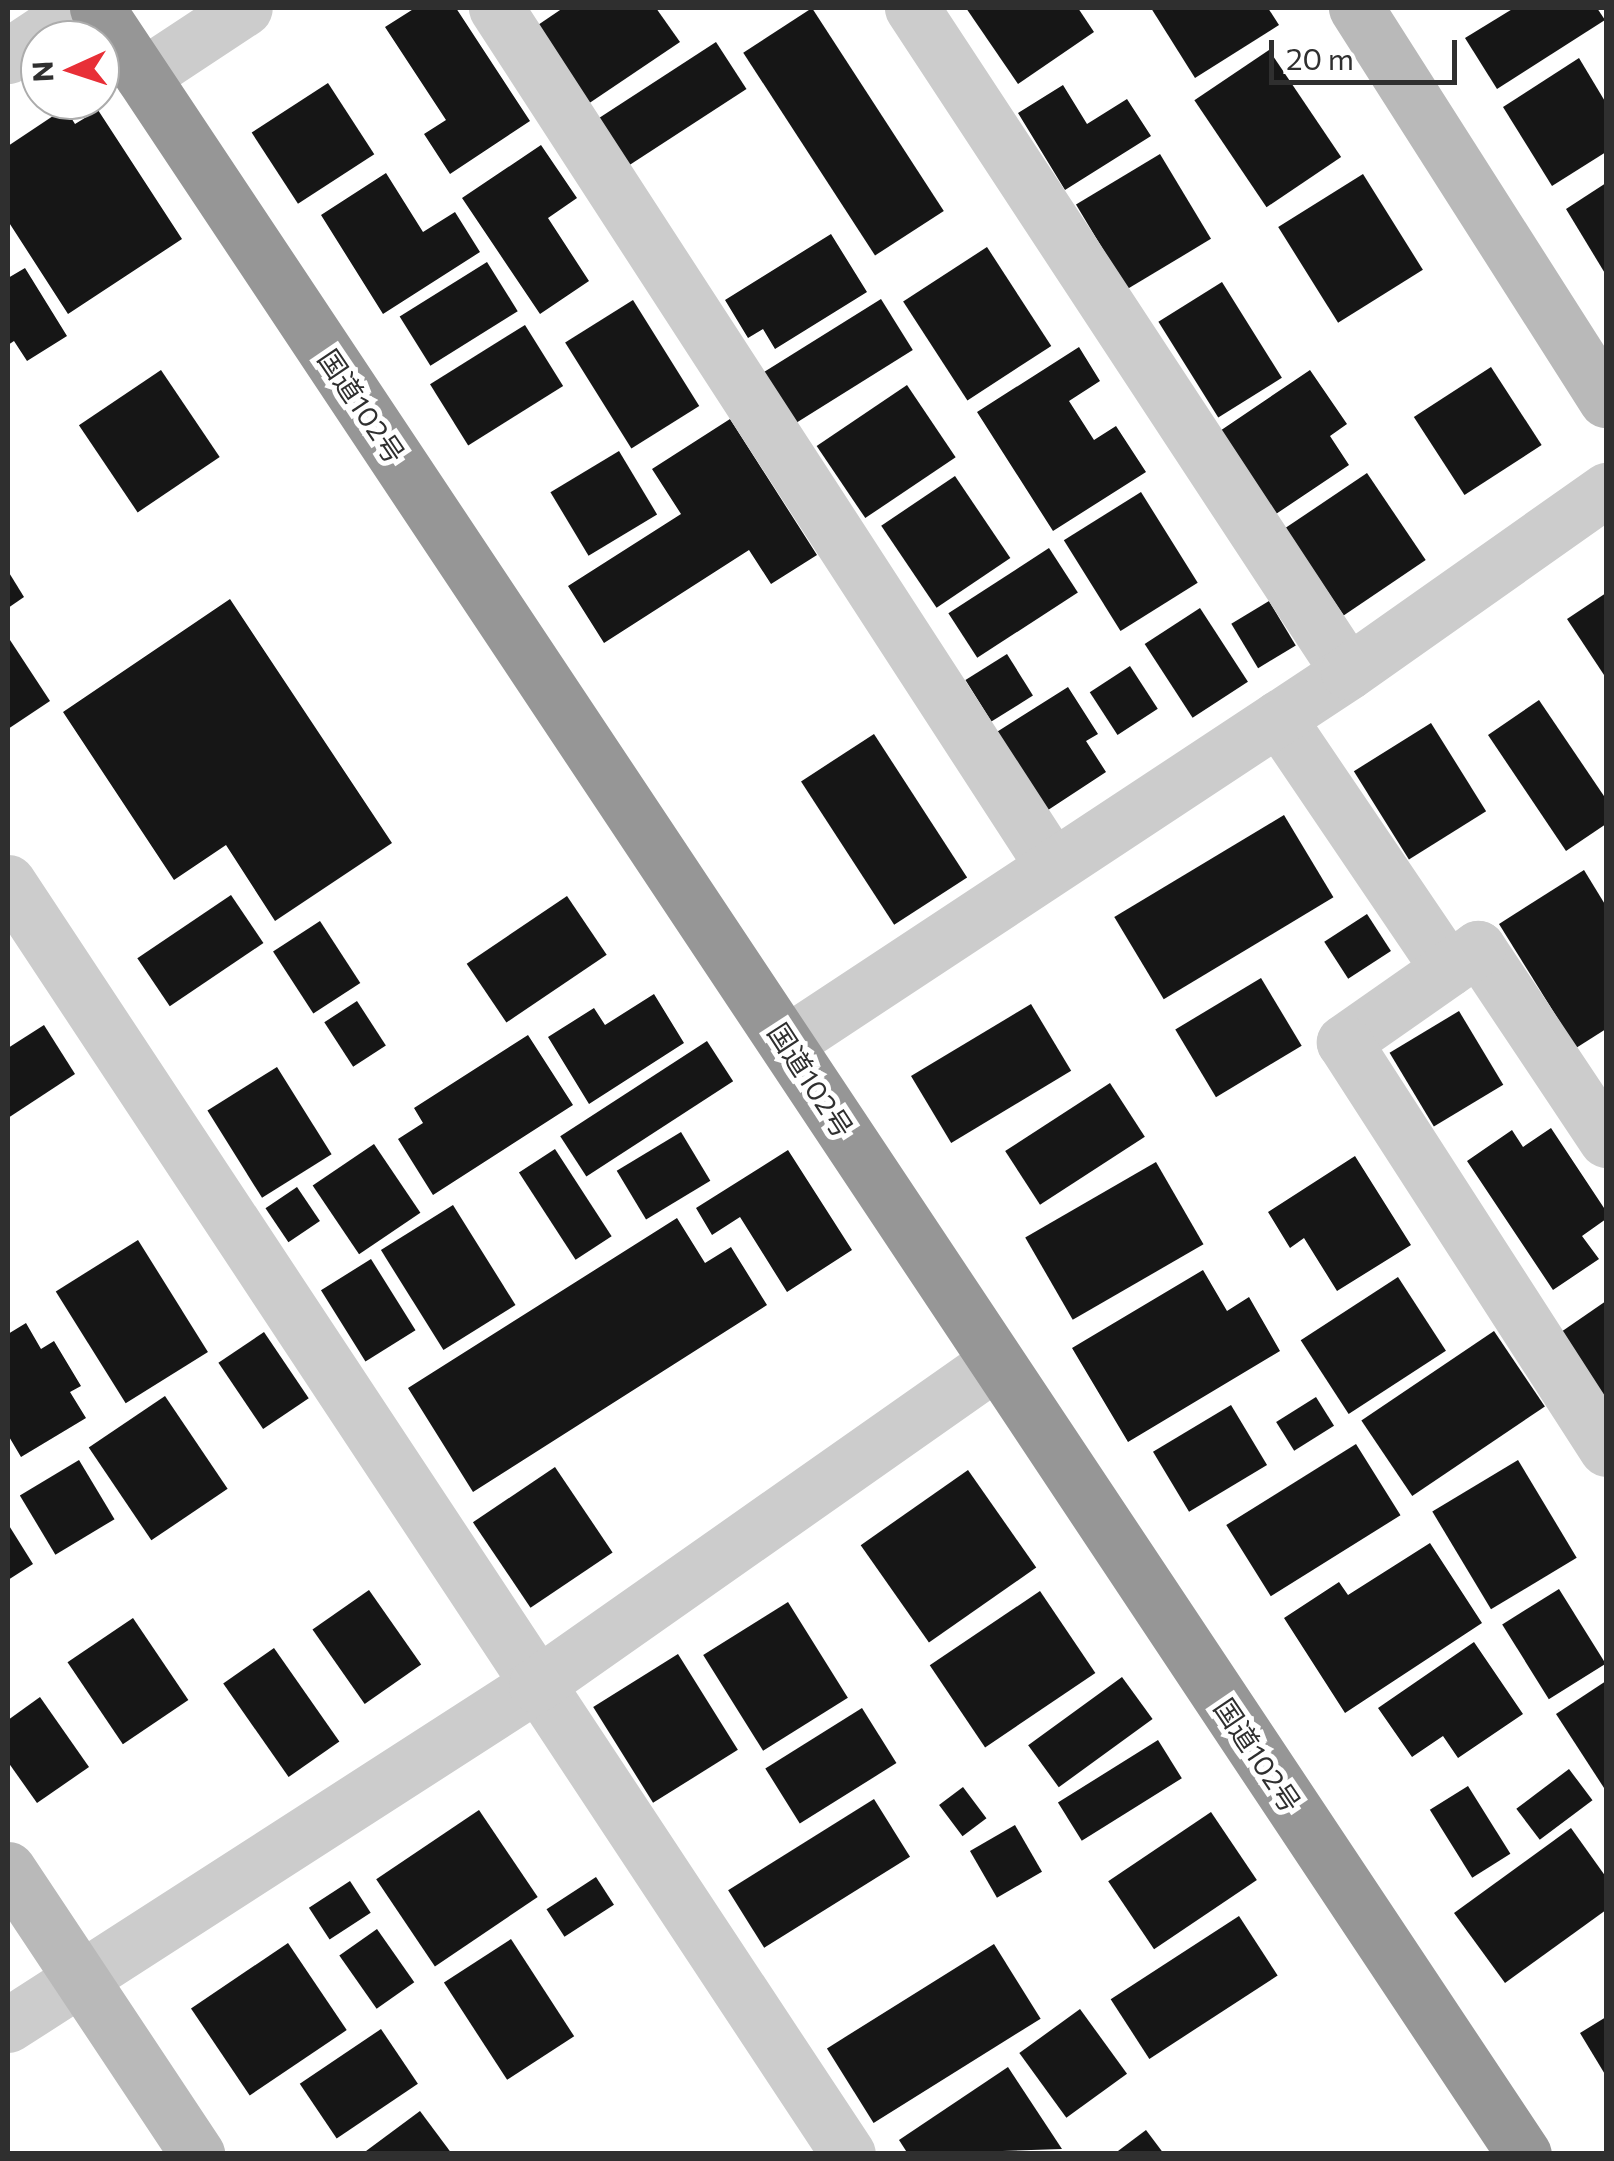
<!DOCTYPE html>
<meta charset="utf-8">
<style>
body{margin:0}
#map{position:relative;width:1614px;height:2161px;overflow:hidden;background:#fff;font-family:Commissioner,"Noto Sans JP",sans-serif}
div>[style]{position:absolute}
.building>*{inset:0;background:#161616;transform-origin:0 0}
.street>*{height:55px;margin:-27.5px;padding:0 27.5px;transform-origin:27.5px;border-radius:27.5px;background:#ccc}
.secondary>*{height:55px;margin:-27.5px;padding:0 27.5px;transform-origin:27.5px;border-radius:27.5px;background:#b9b9b9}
.highway>*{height:55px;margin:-27.5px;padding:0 27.5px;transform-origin:27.5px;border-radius:27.5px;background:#969696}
span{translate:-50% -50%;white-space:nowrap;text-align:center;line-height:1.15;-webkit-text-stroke:10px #fff;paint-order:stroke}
.street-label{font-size:28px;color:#2f2f2f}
.frame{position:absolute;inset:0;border:10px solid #2f2f2f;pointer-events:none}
.north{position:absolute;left:20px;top:20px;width:100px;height:100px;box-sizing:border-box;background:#fff;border:2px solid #acacac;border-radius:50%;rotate:267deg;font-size:28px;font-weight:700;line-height:40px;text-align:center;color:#2f2f2f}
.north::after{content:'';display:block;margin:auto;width:35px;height:45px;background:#e82f37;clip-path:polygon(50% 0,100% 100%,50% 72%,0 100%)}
.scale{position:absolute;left:1269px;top:40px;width:188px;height:45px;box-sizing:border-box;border:5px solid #2f2f2f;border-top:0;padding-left:12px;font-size:30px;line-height:35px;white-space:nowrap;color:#2f2f2f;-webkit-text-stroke:8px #fff;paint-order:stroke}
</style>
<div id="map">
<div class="building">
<i style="clip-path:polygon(415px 8px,456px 8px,530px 121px,450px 174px,424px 134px,446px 120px,385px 27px)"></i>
<i style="clip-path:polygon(563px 8px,656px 8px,680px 42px,588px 104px,535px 27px)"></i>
<i style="left:812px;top:8px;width:242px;height:82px;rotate:57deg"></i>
<i style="clip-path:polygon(966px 8px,1078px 8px,1094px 32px,1018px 84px)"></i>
<i style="clip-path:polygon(1151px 8px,1268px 8px,1279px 25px,1195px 78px)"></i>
<i style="clip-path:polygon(1514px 8px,1597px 8px,1605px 20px,1497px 89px,1465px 38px)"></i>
<i style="left:716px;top:42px;width:56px;height:150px;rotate:57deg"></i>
<i style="left:1269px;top:50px;width:129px;height:90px;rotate:56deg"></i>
<i style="clip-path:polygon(1579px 58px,1606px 103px,1606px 152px,1552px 186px,1503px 107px)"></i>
<i style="left:328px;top:83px;width:85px;height:91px;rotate:57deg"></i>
<i style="clip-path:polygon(1063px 85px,1087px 124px,1127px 99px,1151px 136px,1065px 190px,1018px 113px)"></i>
<i style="clip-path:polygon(65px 108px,75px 124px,98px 110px,182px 239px,68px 314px,8px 221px,8px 146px)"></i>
<i style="clip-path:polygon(541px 145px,577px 198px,548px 218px,589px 281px,540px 314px,462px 198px)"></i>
<i style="left:1160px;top:154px;width:99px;height:98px;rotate:59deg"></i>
<i style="clip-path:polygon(386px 173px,423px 232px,455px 212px,480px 252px,383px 314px,321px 215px)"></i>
<i style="left:1363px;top:174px;width:113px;height:100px;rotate:58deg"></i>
<i style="clip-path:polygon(1606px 183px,1606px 275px,1566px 209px)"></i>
<i style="clip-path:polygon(831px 234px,867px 292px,775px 349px,763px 329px,748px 338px,725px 300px)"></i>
<i style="left:987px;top:247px;width:118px;height:100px;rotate:57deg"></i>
<i style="left:487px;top:262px;width:58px;height:103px;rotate:58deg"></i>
<i style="clip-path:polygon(25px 268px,67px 336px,27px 361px,14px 341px,8px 345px,8px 278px)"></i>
<i style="left:1222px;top:282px;width:113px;height:75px;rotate:58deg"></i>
<i style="left:881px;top:299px;width:60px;height:142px;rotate:58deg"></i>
<i style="left:633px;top:300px;width:125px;height:80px;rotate:58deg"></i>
<i style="left:525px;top:325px;width:72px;height:112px;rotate:58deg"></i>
<i style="clip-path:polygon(1079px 347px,1100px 381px,1069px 401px,1094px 440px,1116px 426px,1146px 472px,1053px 531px,977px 412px)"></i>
<i style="left:1491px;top:367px;width:93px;height:92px;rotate:57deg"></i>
<i style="left:161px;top:370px;width:105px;height:99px;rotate:56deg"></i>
<i style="clip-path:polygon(1310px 370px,1347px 424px,1330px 436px,1349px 465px,1267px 520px,1211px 437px)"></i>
<i style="left:907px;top:385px;width:87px;height:109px;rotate:56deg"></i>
<i style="clip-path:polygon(730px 419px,817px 555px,771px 584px,749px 550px,604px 643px,568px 586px,681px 514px,652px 469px)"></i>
<i style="left:619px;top:451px;width:74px;height:80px;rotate:59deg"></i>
<i style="left:1367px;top:473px;width:105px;height:99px;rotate:56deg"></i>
<i style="left:955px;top:476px;width:99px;height:89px;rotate:56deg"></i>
<i style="left:1141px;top:492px;width:107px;height:91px;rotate:58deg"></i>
<i style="left:1049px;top:548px;width:53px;height:120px;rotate:57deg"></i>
<i style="clip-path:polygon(8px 571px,24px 597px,8px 608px)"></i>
<i style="clip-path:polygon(1606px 593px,1606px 678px,1567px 619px)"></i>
<i style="clip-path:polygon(230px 599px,392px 843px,275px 921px,226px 845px,174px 880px,63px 712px)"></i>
<i style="left:1269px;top:601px;width:52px;height:44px;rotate:59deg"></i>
<i style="left:1200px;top:608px;width:88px;height:66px;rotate:57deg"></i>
<i style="clip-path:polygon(8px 637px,50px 701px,8px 729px)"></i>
<i style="left:1007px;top:654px;width:49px;height:49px;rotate:58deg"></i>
<i style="left:1130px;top:666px;width:51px;height:48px;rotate:57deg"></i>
<i style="clip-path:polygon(1068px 687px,1098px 734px,1086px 741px,1106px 772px,1042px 814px,992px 735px)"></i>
<i style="clip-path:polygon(1539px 700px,1606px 799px,1606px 824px,1566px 851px,1488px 735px)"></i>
<i style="left:1431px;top:723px;width:104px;height:91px;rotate:58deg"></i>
<i style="left:874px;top:734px;width:171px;height:87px;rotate:57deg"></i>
<i style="left:1284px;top:815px;width:96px;height:198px;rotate:59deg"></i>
<i style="clip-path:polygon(1584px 870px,1606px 906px,1606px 1029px,1576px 1048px,1499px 924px)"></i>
<i style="left:231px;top:895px;width:58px;height:113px;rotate:56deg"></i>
<i style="left:567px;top:896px;width:71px;height:121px;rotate:56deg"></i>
<i style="left:1367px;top:914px;width:44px;height:51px;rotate:57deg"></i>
<i style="left:320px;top:921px;width:74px;height:56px;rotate:57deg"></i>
<i style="left:1261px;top:978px;width:79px;height:100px;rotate:59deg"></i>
<i style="clip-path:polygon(654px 994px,684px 1043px,589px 1104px,548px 1037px,594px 1008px,605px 1025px)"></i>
<i style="left:357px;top:1001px;width:53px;height:39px;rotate:57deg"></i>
<i style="left:1031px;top:1004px;width:78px;height:140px;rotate:59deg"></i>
<i style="left:1459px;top:1011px;width:86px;height:81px;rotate:59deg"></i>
<i style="clip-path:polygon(44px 1025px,75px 1074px,8px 1118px,8px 1048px)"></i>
<i style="clip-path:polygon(528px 1035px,573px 1105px,433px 1195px,398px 1139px,423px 1123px,414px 1108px)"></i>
<i style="left:707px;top:1041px;width:48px;height:175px;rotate:57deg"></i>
<i style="left:277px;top:1067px;width:103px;height:82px;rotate:58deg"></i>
<i style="left:1110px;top:1083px;width:64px;height:125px;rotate:57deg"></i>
<i style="clip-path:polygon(1551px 1128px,1606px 1211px,1606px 1219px,1582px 1236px,1599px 1259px,1553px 1290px,1467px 1161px,1512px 1130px,1523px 1147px)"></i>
<i style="left:681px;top:1132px;width:57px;height:75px;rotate:59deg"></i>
<i style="left:374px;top:1144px;width:83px;height:74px;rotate:56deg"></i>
<i style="left:555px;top:1149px;width:104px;height:43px;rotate:57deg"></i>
<i style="clip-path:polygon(788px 1150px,852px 1250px,787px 1292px,740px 1217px,712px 1235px,696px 1208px)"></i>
<i style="clip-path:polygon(1355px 1156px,1411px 1245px,1337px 1291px,1304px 1238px,1290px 1248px,1268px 1212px)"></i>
<i style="left:1156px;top:1162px;width:95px;height:151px;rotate:60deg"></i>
<i style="left:297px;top:1187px;width:41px;height:38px;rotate:56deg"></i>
<i style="left:453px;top:1205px;width:118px;height:85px;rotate:58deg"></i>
<i style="clip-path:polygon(677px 1218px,705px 1263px,731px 1247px,767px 1305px,473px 1492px,408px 1388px)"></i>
<i style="left:138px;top:1240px;width:132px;height:97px;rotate:58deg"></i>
<i style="left:371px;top:1259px;width:84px;height:59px;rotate:58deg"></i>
<i style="clip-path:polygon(1203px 1270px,1227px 1311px,1249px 1297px,1280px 1351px,1128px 1442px,1072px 1348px)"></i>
<i style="left:1398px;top:1277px;width:88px;height:116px;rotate:57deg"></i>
<i style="clip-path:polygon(1606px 1301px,1606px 1400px,1561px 1332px)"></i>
<i style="clip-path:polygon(26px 1323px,41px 1349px,54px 1341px,81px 1386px,70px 1392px,86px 1418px,21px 1457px,8px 1435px,8px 1334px)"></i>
<i style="left:1494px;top:1331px;width:91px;height:160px;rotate:56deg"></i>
<i style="left:264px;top:1332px;width:80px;height:55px;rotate:56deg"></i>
<i style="left:165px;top:1396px;width:112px;height:92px;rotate:56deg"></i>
<i style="left:1316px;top:1397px;width:34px;height:47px;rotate:58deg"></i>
<i style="left:1231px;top:1405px;width:70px;height:91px;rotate:59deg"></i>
<i style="left:1356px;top:1444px;width:84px;height:153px;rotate:58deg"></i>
<i style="left:79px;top:1460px;width:69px;height:69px;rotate:59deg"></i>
<i style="left:1518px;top:1460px;width:114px;height:100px;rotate:59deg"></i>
<i style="left:555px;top:1467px;width:103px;height:99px;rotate:56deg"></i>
<i style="left:968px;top:1470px;width:119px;height:131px;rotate:55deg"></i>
<i style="clip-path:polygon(8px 1524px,33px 1564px,8px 1580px)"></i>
<i style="clip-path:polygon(1430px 1543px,1482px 1623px,1345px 1713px,1284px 1618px,1339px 1582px,1348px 1595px)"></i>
<i style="left:1559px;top:1589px;width:88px;height:67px;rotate:58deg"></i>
<i style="left:369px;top:1590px;width:91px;height:69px;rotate:55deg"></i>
<i style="left:1040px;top:1591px;width:99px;height:133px;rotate:56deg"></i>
<i style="left:788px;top:1602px;width:113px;height:100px;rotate:58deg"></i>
<i style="left:133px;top:1618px;width:99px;height:79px;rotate:56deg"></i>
<i style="clip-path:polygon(1474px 1642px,1523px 1714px,1458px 1758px,1443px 1736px,1412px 1757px,1378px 1708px)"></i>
<i style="left:274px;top:1648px;width:114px;height:62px;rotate:55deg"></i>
<i style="left:678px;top:1654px;width:113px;height:100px;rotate:58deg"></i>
<i style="left:1122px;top:1677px;width:52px;height:116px;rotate:54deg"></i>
<i style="clip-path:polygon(1606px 1681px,1606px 1791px,1556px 1714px)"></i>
<i style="clip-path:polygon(40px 1697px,89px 1767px,37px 1803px,8px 1762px,8px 1720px)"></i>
<i style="left:862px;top:1708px;width:65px;height:114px;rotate:58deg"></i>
<i style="left:1158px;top:1740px;width:45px;height:118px;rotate:58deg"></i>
<i style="left:1569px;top:1769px;width:39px;height:66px;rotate:53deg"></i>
<i style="left:1468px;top:1786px;width:80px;height:45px;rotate:58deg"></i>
<i style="left:963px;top:1787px;width:39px;height:30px;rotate:53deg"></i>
<i style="left:874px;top:1799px;width:68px;height:172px;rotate:58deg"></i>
<i style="left:479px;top:1810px;width:105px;height:124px;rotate:56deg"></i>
<i style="left:1211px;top:1812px;width:82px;height:124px;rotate:56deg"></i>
<i style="left:1015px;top:1825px;width:54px;height:52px;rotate:60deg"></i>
<i style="clip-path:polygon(1571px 1828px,1606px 1877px,1606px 1910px,1505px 1983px,1454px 1913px)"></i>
<i style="left:596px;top:1877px;width:33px;height:59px;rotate:57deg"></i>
<i style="left:350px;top:1881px;width:38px;height:49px;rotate:57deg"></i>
<i style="left:1239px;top:1916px;width:71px;height:153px;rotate:57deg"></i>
<i style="left:377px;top:1929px;width:65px;height:46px;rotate:55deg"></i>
<i style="left:511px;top:1939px;width:116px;height:80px;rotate:57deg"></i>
<i style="left:288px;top:1943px;width:105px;height:117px;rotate:56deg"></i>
<i style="left:994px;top:1944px;width:88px;height:197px;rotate:58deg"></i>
<i style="left:1080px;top:2009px;width:80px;height:75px;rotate:54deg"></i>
<i style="clip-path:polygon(1606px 2017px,1606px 2076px,1580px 2033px)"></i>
<i style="left:381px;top:2029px;width:66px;height:98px;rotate:56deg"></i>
<i style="clip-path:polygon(1008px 2067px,1062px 2149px,908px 2154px,899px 2140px)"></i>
<i style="clip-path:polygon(420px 2111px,452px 2154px,362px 2154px)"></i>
<i style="clip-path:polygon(1146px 2130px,1164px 2154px,1120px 2154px,1118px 2151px)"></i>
</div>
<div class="street">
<i style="left:496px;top:8px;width:1022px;rotate:57.03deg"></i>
<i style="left:912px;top:8px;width:794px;rotate:56.71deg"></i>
<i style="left:8px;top:56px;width:87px;rotate:-33.7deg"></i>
<i style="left:142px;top:76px;width:123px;rotate:-33.4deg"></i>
<i style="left:1278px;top:718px;width:303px;rotate:55.9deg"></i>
<i style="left:8px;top:882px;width:1524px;rotate:56.56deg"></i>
<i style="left:786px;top:1043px;width:673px;rotate:-33.43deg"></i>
<i style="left:1348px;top:672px;width:316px;rotate:-35.2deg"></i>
<i style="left:1606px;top:1140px;width:231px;rotate:-123.7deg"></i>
<i style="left:1478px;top:948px;width:164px;rotate:145deg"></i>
<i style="left:1344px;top:1042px;width:484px;rotate:57.2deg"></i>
<i style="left:8px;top:2025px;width:628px;rotate:-32.78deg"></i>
<i style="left:536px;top:1685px;width:562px;rotate:-35.08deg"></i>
</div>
<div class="secondary">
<i style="left:1356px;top:8px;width:465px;rotate:57.5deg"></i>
<i style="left:8px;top:1869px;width:342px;rotate:56.4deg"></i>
</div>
<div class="highway">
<i style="left:97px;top:8px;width:2577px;rotate:56.38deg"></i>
</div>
<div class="street-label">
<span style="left:362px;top:406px;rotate:56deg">国道102号</span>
<span style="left:811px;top:1080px;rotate:57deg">国道102号</span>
<span style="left:1258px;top:1755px;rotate:56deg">国道102号</span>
</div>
<div class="frame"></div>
<div class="north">N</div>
<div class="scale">20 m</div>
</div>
